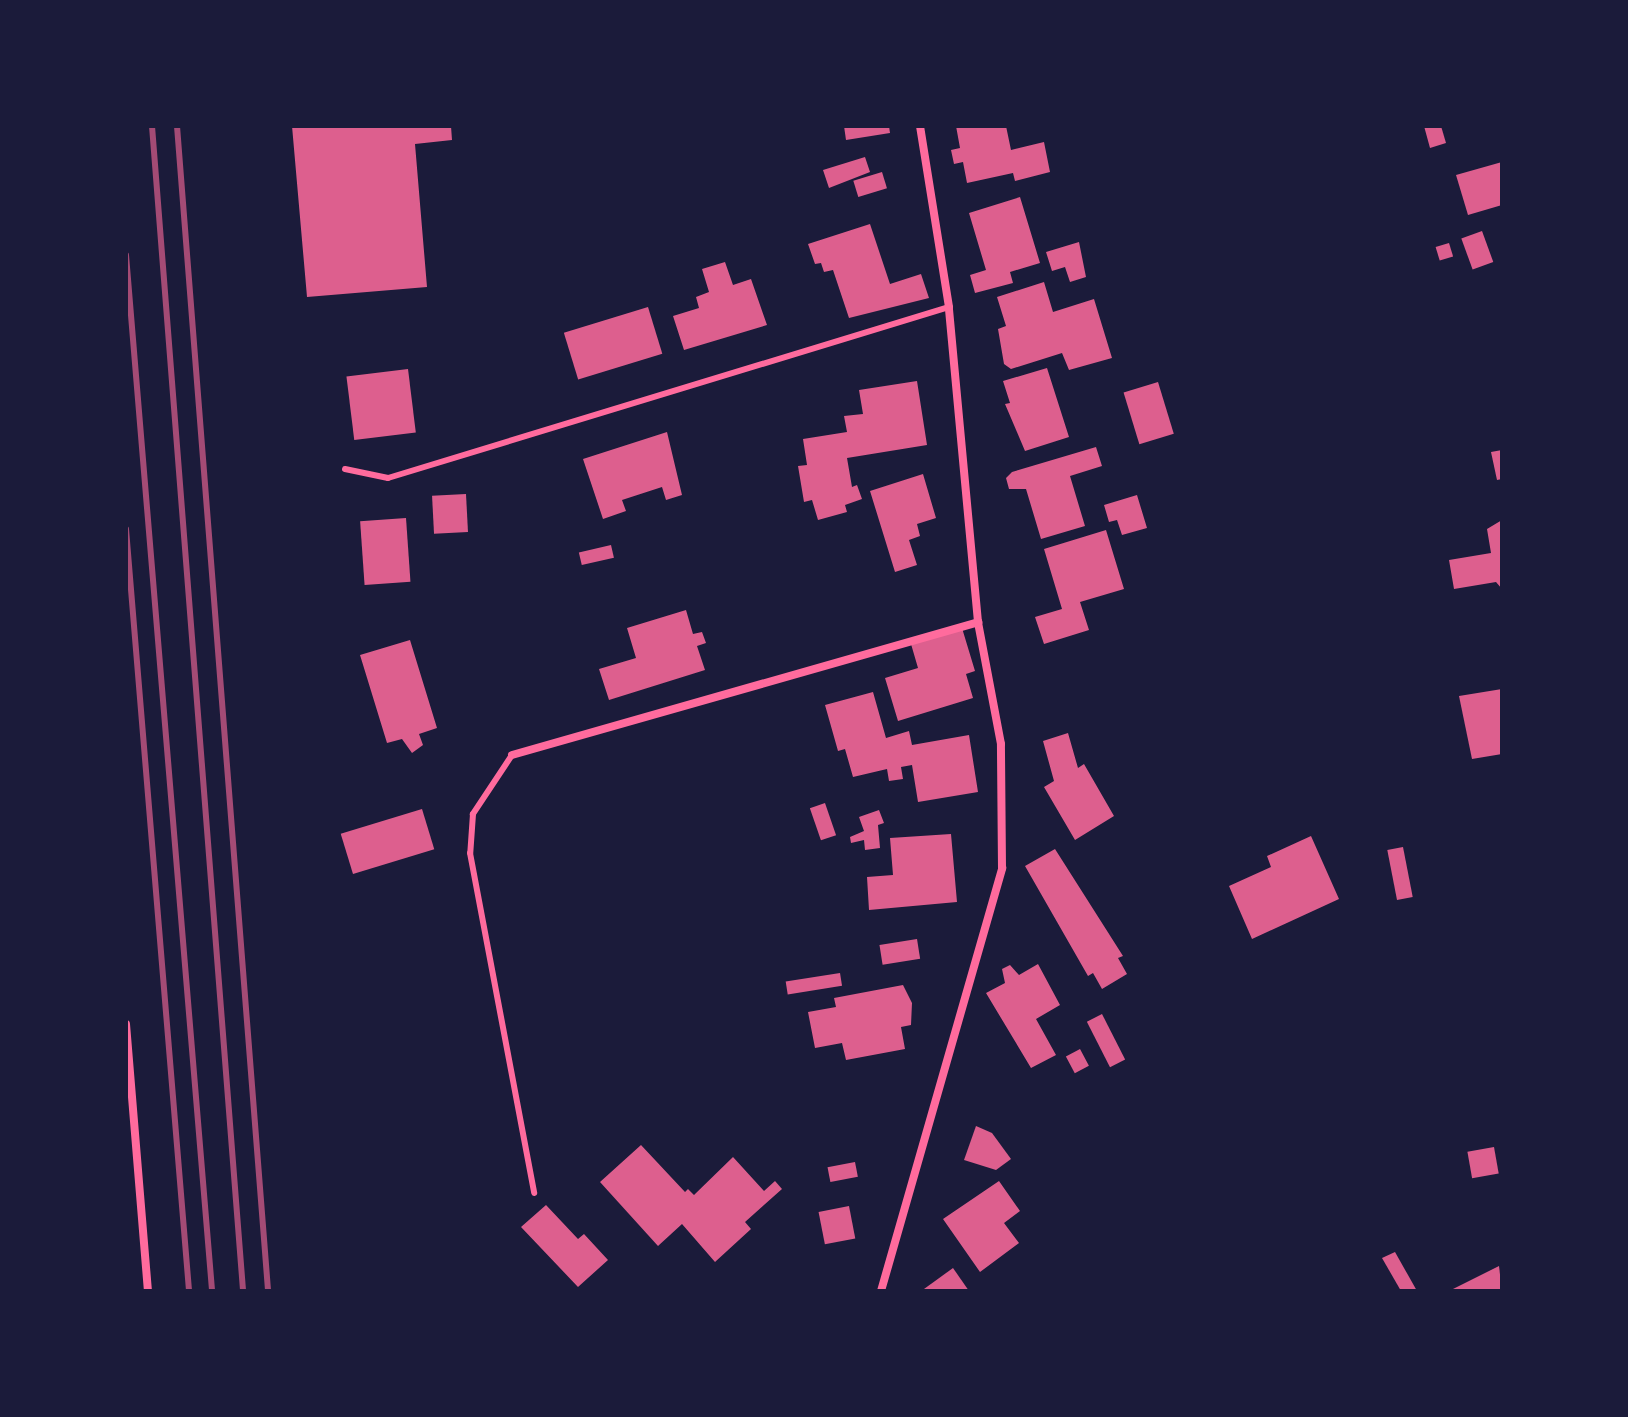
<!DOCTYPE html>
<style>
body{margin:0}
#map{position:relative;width:1628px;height:1417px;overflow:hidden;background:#1b1b3a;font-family:"Titillium Web",sans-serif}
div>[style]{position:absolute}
.building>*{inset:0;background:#dd5f8e;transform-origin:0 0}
.service>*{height:6px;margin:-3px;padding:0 3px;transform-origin:3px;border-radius:3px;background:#ff6b9d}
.minor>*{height:8px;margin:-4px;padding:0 4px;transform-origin:4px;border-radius:4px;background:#ff6b9d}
.rail>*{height:6px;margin:-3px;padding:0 3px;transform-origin:3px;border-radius:3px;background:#a44b75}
span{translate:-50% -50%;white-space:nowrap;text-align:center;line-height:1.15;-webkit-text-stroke:6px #1b1b3a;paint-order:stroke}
.frame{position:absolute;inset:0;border:128px solid #1b1b3a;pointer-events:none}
</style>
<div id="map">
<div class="building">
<i style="clip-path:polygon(292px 126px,451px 126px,452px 140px,415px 144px,427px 287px,307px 297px)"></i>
<i style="clip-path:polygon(844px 126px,889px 126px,890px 133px,846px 140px)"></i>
<i style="clip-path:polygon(956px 126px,1006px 126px,1011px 150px,1044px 142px,1050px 172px,1015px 181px,1013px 173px,967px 183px,963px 162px,954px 164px,951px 150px,960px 148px)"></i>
<i style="clip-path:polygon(1424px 126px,1441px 126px,1446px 143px,1430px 148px)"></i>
<i style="clip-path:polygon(865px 157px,870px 172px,829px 188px,823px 170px)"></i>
<i style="clip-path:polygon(1502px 162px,1502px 205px,1468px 215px,1456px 175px)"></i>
<i style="left:882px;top:172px;width:17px;height:30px;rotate:73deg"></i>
<i style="clip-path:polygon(1020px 197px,1040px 263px,1010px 272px,1013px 283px,975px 293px,970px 275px,986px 270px,969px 213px)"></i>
<i style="clip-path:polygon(870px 224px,890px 284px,921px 274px,929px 298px,849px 318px,833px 270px,824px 272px,821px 263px,815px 264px,808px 244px)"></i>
<i style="left:1482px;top:231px;width:33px;height:22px;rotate:70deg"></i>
<i style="clip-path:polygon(1079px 242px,1086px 277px,1070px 282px,1065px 267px,1052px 271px,1046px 252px)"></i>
<i style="left:1449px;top:243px;width:14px;height:14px;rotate:73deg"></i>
<i style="clip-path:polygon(725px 262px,733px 285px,751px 279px,767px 325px,684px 350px,673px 316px,699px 308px,696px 297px,709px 292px,702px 269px)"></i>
<i style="clip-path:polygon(1044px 282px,1053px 312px,1094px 299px,1112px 358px,1069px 370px,1062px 353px,1011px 369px,1004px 364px,998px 329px,1006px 326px,997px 297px)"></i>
<i style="left:648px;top:307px;width:49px;height:88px;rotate:73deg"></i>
<i style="clip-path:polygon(1047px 368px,1069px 437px,1025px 451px,1005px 404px,1010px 403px,1003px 381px)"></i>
<i style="left:408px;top:369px;width:64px;height:62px;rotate:83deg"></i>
<i style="clip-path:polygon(917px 381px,927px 445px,847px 458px,852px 487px,857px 485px,862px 499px,845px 505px,847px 512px,818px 520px,812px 500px,804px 502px,798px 466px,807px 465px,803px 439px,847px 432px,844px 416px,863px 414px,859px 390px)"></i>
<i style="left:1158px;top:382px;width:54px;height:36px;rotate:73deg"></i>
<i style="clip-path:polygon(667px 432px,682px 495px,666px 500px,662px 487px,622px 500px,626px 511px,603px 519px,583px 459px)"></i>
<i style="clip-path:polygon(1096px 447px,1102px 466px,1070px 476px,1085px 526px,1041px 539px,1026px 489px,1009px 489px,1006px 478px,1012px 472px)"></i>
<i style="clip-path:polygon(1502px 450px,1502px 479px,1497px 480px,1491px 452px)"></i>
<i style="clip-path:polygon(923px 474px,936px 518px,917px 524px,920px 536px,909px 540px,917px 565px,895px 572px,870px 491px)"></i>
<i style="left:466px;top:494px;width:38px;height:34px;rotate:87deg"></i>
<i style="clip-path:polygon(1137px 495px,1147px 528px,1122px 535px,1117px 520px,1109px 522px,1104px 505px)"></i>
<i style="left:406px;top:518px;width:64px;height:46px;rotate:86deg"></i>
<i style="clip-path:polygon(1502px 520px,1502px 589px,1496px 582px,1454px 589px,1449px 560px,1491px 553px,1487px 529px)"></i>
<i style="clip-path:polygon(1106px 530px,1124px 589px,1080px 602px,1089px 630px,1044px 644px,1035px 617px,1062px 609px,1044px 549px)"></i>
<i style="left:611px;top:545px;width:13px;height:33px;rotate:77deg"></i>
<i style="clip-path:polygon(686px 610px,693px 634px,702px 632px,706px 643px,697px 646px,705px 670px,609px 700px,599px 669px,636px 658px,627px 628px)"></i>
<i style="clip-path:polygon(962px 628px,975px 671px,966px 674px,973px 698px,898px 721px,885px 678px,918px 668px,911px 644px)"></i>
<i style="clip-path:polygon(410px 640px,437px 728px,419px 734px,423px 745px,412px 753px,402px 739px,387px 743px,360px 655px)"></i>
<i style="clip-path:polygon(1502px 689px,1502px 754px,1472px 759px,1459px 696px)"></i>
<i style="clip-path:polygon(873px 692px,886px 738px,909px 731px,912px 745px,969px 735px,978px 792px,918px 802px,912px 765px,901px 767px,903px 779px,889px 781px,887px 769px,853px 777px,845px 749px,838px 751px,825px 705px)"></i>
<i style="clip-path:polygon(1068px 733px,1078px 768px,1084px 764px,1114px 816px,1075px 840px,1044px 787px,1054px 781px,1043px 741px)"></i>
<i style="left:825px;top:803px;width:34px;height:16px;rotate:71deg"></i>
<i style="left:422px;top:809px;width:42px;height:85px;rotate:73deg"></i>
<i style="clip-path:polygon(879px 810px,884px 823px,878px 825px,880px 848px,865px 850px,864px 840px,851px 843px,850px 837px,864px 831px,859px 817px)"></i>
<i style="clip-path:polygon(951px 834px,957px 902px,869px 910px,867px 877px,893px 875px,890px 838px)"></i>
<i style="clip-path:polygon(1311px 836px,1339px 899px,1252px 939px,1229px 886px,1271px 867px,1267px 856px)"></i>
<i style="left:1403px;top:847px;width:51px;height:16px;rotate:79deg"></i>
<i style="clip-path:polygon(1055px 849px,1123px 956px,1118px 958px,1127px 974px,1102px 989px,1093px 973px,1088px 976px,1025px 866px)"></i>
<i style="left:917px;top:939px;width:20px;height:38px;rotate:81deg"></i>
<i style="clip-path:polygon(1038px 964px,1060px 1005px,1036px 1019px,1056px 1055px,1031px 1068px,986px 993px,1005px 983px,1002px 969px,1010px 965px,1019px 975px)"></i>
<i style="left:840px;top:973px;width:13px;height:55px;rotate:81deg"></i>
<i style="clip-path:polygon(903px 985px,912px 1003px,911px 1025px,901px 1027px,905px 1049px,846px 1060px,842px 1043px,815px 1048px,808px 1012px,836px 1007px,834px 998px)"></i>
<i style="left:1102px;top:1014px;width:51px;height:17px;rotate:63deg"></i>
<i style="left:1080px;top:1049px;width:19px;height:16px;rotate:62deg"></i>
<i style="clip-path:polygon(976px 1126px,992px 1133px,1011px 1159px,996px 1170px,964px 1160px)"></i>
<i style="clip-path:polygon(641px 1145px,685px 1192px,688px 1189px,694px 1195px,733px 1157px,764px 1191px,775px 1181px,782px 1189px,745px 1222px,751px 1229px,715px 1262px,682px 1224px,658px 1246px,600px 1182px)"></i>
<i style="left:1494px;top:1147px;width:27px;height:27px;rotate:80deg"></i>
<i style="left:855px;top:1162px;width:15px;height:28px;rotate:79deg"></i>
<i style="clip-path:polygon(999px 1181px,1020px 1211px,1004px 1223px,1019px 1243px,980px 1272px,943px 1219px)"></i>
<i style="clip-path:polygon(546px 1205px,578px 1239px,584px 1234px,608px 1260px,578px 1287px,521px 1227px)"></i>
<i style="left:849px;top:1206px;width:33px;height:31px;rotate:79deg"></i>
<i style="clip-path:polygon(1395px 1252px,1417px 1291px,1401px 1291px,1382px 1258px)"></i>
<i style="clip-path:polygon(1499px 1266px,1502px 1291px,1449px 1291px)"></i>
<i style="clip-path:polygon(953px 1268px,969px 1291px,926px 1291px,924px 1289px)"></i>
</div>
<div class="service">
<i style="left:345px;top:469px;width:44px;rotate:11.8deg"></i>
<i style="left:388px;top:478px;width:586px;rotate:-16.95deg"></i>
<i style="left:512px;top:755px;width:71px;rotate:123.5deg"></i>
<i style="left:473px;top:814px;width:39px;rotate:94deg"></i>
<i style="left:470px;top:853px;width:346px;rotate:79.3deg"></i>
</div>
<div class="minor">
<i style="left:512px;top:755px;width:485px;rotate:-15.9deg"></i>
<i style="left:126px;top:1024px;width:268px;rotate:85.3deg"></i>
<i style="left:881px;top:1291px;width:440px;rotate:-74deg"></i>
<i style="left:1002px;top:868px;width:124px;rotate:-90.5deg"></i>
<i style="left:1001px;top:744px;width:124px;rotate:-100.7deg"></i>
<i style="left:978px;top:622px;width:316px;rotate:-95.3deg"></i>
<i style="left:949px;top:307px;width:183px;rotate:-99.1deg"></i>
</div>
<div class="rail">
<i style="left:152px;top:126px;width:1169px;rotate:85.53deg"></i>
<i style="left:177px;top:126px;width:1169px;rotate:85.53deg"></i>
<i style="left:126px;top:255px;width:1040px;rotate:85.25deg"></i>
<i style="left:126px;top:529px;width:765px;rotate:85.27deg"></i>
</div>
<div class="frame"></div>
</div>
